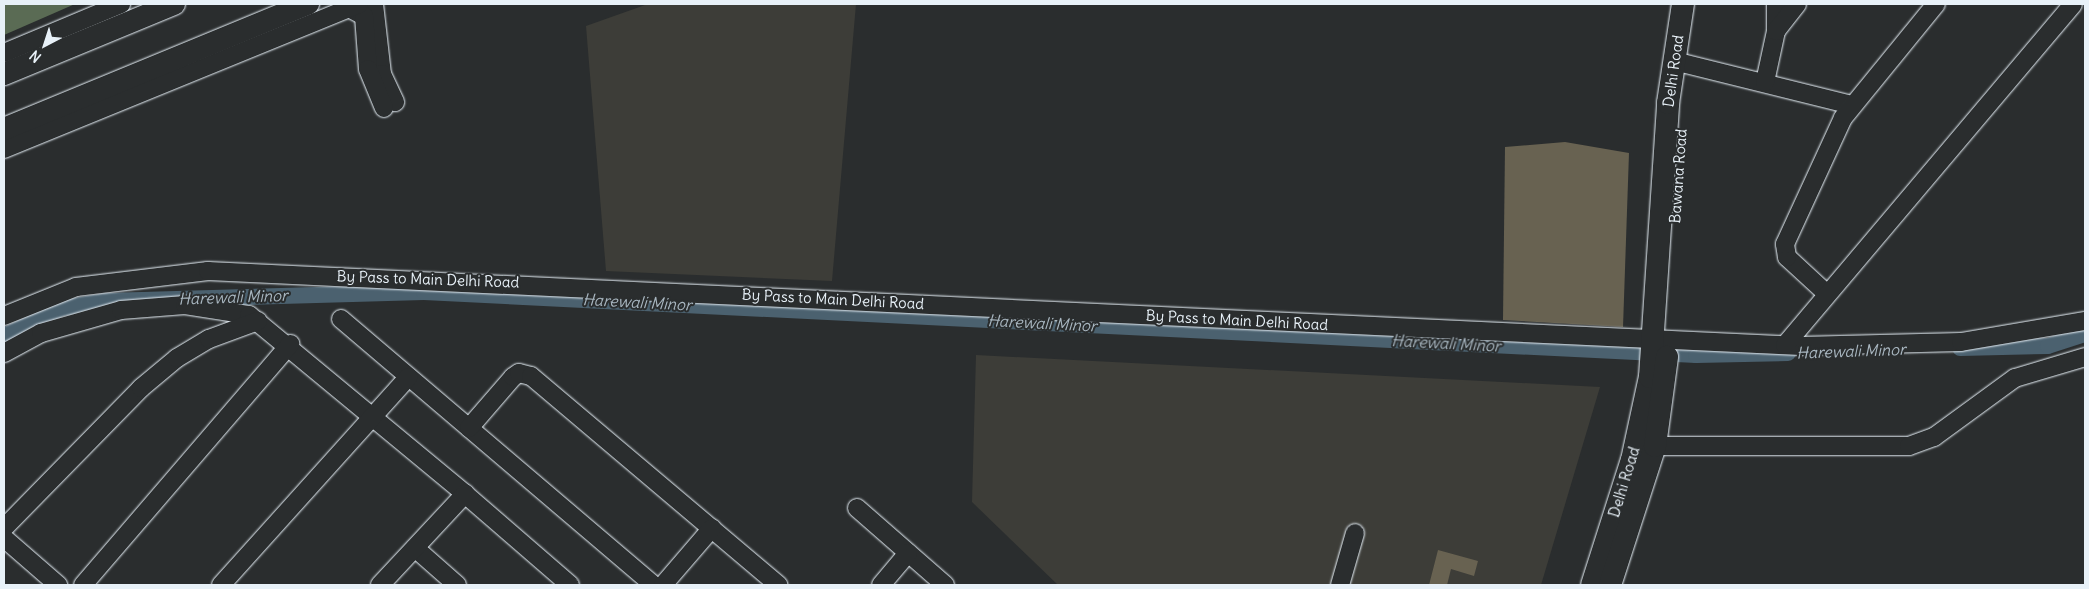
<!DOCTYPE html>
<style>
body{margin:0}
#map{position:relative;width:2089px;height:589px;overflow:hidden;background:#2a2d2e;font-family:Delius,sans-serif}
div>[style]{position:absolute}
.built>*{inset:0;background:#3d3d38}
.green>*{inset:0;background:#5a6b54}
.canal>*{height:16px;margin:-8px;padding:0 8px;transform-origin:8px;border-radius:8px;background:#4b616f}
.building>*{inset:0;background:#686251}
.roads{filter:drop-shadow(0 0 1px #e8f1f8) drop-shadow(0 0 1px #e8f1f8)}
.minor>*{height:18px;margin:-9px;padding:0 9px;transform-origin:9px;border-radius:9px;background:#2a2d2e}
.major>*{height:22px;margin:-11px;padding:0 11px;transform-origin:11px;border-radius:11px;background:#2a2d2e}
span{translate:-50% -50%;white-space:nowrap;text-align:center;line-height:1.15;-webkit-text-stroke:4px #2a2d2e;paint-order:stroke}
.street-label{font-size:15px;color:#e8f1f8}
.water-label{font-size:16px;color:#a9b7c1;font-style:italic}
.frame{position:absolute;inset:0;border:5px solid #e8f1f8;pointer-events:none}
.north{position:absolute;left:20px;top:20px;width:50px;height:50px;-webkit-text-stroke:4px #2a2d2e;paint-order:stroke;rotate:220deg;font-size:14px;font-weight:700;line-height:20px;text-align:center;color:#e8f1f8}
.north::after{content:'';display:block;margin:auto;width:18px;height:22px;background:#e8f1f8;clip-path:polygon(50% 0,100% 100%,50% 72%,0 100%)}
</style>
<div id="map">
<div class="built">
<i style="clip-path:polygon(648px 4px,856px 4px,832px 281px,606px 271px,586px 26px)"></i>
<i style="clip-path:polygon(976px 355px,1600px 387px,1541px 585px,1058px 585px,972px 502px)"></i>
</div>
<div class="green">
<i style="clip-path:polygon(4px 4px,75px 4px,4px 35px)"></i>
</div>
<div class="canal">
<i style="left:4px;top:336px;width:64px;rotate:-25.8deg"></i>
<i style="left:62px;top:308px;width:45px;rotate:-9deg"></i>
<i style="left:106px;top:301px;width:318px;rotate:-1.6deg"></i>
<i style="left:424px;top:292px;width:1274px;rotate:2.84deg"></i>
<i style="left:1696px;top:355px;width:92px;rotate:-1.2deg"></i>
<i style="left:1960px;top:348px;width:88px;rotate:-1.3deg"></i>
<i style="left:2048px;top:346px;width:39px;rotate:-18deg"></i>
</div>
<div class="building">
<i style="clip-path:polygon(1565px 142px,1629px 153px,1623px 327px,1503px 320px,1505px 147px)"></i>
<i style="clip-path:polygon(1438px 550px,1478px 561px,1474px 576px,1451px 569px,1447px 585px,1429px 585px)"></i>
</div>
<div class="roads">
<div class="minor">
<i style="left:374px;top:4px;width:70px;rotate:83.5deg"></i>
<i style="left:382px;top:74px;width:31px;rotate:65deg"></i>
<i style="left:349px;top:8px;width:17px;rotate:28deg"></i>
<i style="left:364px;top:16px;width:53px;rotate:85.7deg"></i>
<i style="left:368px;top:69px;width:42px;rotate:67.7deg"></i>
<i style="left:1776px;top:31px;width:27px;rotate:-90deg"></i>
<i style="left:4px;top:53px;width:127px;rotate:-22.7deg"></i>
<i style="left:1674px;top:61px;width:183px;rotate:13.9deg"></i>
<i style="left:1765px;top:82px;width:52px;rotate:-77.8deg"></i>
<i style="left:1776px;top:31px;width:34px;rotate:-52deg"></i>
<i style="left:4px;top:149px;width:383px;rotate:-22.2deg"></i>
<i style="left:1826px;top:293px;width:53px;rotate:-137.3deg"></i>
<i style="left:1787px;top:257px;width:13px;rotate:-99deg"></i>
<i style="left:1785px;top:244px;width:139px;rotate:-65.3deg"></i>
<i style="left:1843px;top:118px;width:147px;rotate:-50.8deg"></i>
<i style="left:4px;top:316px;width:78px;rotate:-21.9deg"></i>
<i style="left:76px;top:287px;width:133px;rotate:-6.9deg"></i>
<i style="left:208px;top:271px;width:1594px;rotate:2.7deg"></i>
<i style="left:1800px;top:346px;width:161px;rotate:-1.4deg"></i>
<i style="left:1961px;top:342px;width:126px;rotate:-9.6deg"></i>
<i style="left:341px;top:319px;width:410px;rotate:40.4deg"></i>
<i style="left:1785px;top:345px;width:446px;rotate:-49.8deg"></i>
<i style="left:4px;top:353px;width:42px;rotate:-28.4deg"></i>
<i style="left:41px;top:333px;width:83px;rotate:-16deg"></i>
<i style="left:121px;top:310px;width:64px;rotate:-4.5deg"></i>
<i style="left:185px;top:305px;width:65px;rotate:8.9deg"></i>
<i style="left:249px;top:315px;width:281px;rotate:39.6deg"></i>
<i style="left:469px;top:428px;width:67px;rotate:-49.2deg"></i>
<i style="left:513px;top:377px;width:7px;rotate:-34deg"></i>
<i style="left:519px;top:373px;width:12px;rotate:14deg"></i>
<i style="left:531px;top:376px;width:324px;rotate:40.2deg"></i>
<i style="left:1655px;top:446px;width:254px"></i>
<i style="left:1909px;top:446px;width:27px;rotate:-20deg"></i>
<i style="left:1934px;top:437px;width:100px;rotate:-36.1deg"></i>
<i style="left:2015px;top:378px;width:73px;rotate:-16.7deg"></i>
<i style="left:857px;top:508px;width:117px;rotate:41.2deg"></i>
<i style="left:4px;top:528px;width:196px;rotate:-45.6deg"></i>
<i style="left:141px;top:388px;width:47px;rotate:-39.8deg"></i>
<i style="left:177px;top:358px;width:37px;rotate:-31deg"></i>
<i style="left:209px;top:339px;width:52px;rotate:-20.2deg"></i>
<i style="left:4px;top:538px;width:72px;rotate:41deg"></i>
<i style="left:415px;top:548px;width:56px;rotate:41.4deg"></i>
<i style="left:83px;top:585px;width:318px;rotate:-49.3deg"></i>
<i style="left:221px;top:585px;width:280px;rotate:-48deg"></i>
<i style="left:380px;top:585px;width:125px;rotate:-47deg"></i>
<i style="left:465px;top:494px;width:139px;rotate:40.9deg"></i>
<i style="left:663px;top:585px;width:75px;rotate:-49.3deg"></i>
<i style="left:881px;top:585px;width:42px;rotate:-49.8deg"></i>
<i style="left:1340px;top:585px;width:54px;rotate:-73.9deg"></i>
</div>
<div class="major">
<i style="left:4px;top:74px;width:184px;rotate:-22.4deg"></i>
<i style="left:4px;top:129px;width:329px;rotate:-22.4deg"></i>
<i style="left:1592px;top:585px;width:131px;rotate:-72.3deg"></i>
<i style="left:1632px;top:460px;width:85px;rotate:-77.8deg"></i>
<i style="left:1650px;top:377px;width:275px;rotate:-86.2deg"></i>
<i style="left:1668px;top:103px;width:100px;rotate:-81.4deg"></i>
<i style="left:1610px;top:585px;width:146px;rotate:-72.1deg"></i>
<i style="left:1655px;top:446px;width:90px;rotate:-82.3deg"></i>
</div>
</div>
<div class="street-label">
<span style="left:1673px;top:71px;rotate:-82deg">Delhi Road</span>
<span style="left:1678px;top:176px;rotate:-86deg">Bawana Road</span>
<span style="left:428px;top:279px;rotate:2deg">By Pass to Main Delhi Road</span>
<span style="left:833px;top:299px;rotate:3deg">By Pass to Main Delhi Road</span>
<span style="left:1237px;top:320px;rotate:3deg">By Pass to Main Delhi Road</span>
<span style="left:1624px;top:482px;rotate:-73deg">Delhi Road</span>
</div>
<div class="water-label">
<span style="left:233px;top:297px;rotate:-2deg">Harewali Minor</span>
<span style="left:637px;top:302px;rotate:3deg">Harewali Minor</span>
<span style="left:1042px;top:323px;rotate:3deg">Harewali Minor</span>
<span style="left:1446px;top:343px;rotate:3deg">Harewali Minor</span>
<span style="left:1851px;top:351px;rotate:-2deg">Harewali Minor</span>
</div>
<div class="frame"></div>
<div class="north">N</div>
</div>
